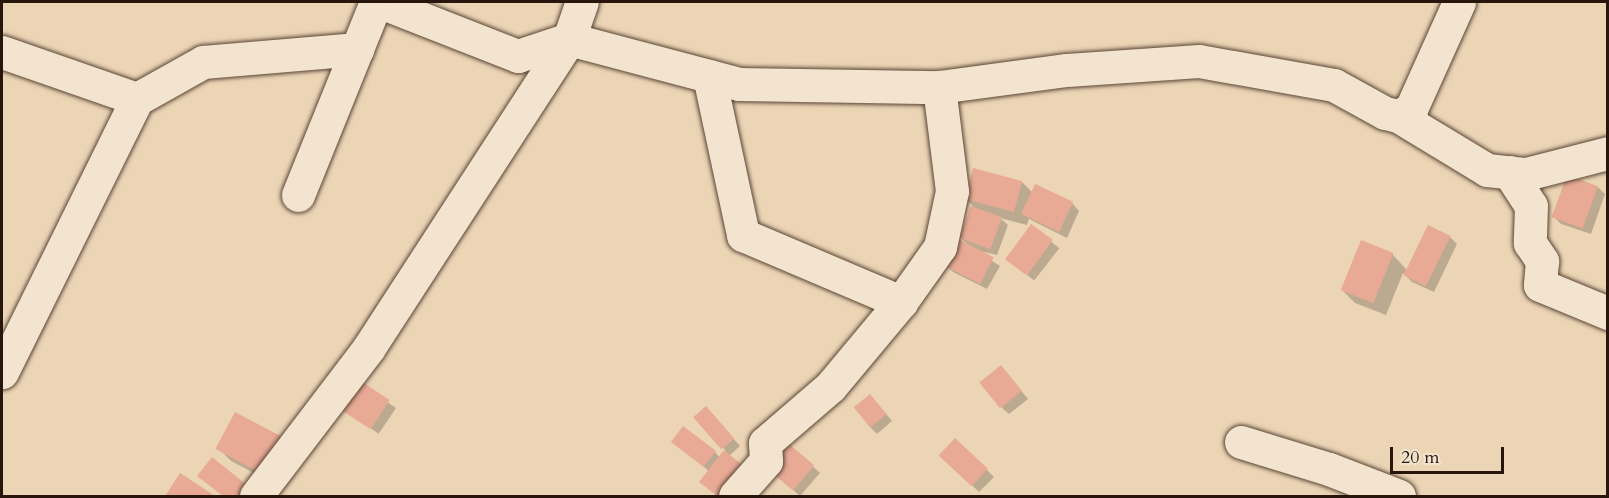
<!DOCTYPE html>
<style>
body{margin:0}
#map{position:relative;width:1609px;height:498px;overflow:hidden;background:#ecd5b5;font-family:Cardo,serif}
div>[style]{position:absolute}
.shadow>*{inset:0;background:#0003;transform-origin:0 0}
.building>*{inset:0;background:#e8aa95;transform-origin:0 0}
.roads{filter:drop-shadow(0 0 2px #594536) drop-shadow(0 0 2px #594536)}
.minor>*{height:33px;margin:-16.5px;padding:0 16.5px;transform-origin:16.5px;border-radius:16.5px;background:#f3e4cf}
span{translate:-50% -50%;white-space:nowrap;text-align:center;line-height:1.15;-webkit-text-stroke:6px #f3e4cf;paint-order:stroke}
.frame{position:absolute;inset:0;border:3px solid #28150b;pointer-events:none}
.scale{position:absolute;left:1390px;top:447px;width:114px;height:27px;box-sizing:border-box;border:3px solid #28150b;border-top:0;padding-left:8px;font-size:18px;line-height:21px;white-space:nowrap;color:#28150b;-webkit-text-stroke:4px #f3e4cf;paint-order:stroke}
</style>
<div id="map">
<div class="shadow">
<i style="clip-path:polygon(1022px 182px,1033px 193px,1036px 186px,1072px 203px,1079px 211px,1067px 238px,1029px 219px,1027px 225px,1000px 218px,1008px 225px,997px 255px,975px 250px,1000px 266px,987px 289px,953px 272px,946px 265px,968px 245px,961px 238px,973px 206px,966px 199px)"></i>
<i style="clip-path:polygon(1598px 187px,1605px 194px,1591px 234px,1561px 224px,1554px 217px)"></i>
<i style="left:1031px;top:226px;width:36px;height:41px;rotate:38deg"></i>
<i style="clip-path:polygon(1450px 237px,1457px 244px,1434px 292px,1412px 282px,1403px 273px,1386px 315px,1355px 303px,1341px 289px,1392px 254px,1407px 270px)"></i>
<i style="clip-path:polygon(1007px 374px,1028px 399px,1009px 414px,1002px 408px)"></i>
<i style="left:362px;top:385px;width:41px;height:31px;rotate:34deg"></i>
<i style="clip-path:polygon(877px 403px,892px 421px,877px 434px,870px 427px)"></i>
<i style="clip-path:polygon(712px 415px,740px 446px,729px 456px,746px 496px,718px 496px,708px 488px,709px 471px,680px 448px,715px 452px,720px 458px,726px 451px,695px 417px)"></i>
<i style="clip-path:polygon(282px 438px,277px 485px,231px 461px,218px 448px)"></i>
<i style="clip-path:polygon(790px 446px,820px 473px,800px 496px,777px 476px)"></i>
<i style="clip-path:polygon(941px 455px,987px 470px,994px 477px,979px 492px)"></i>
<i style="clip-path:polygon(180px 475px,212px 496px,166px 496px)"></i>
</div>
<div class="building">
<i style="left:973px;top:168px;width:51px;height:32px;rotate:15deg"></i>
<i style="left:1567px;top:175px;width:33px;height:45px;rotate:20deg"></i>
<i style="left:1035px;top:184px;width:42px;height:33px;rotate:25deg"></i>
<i style="left:971px;top:206px;width:33px;height:34px;rotate:20deg"></i>
<i style="left:1031px;top:224px;width:27px;height:44px;rotate:36deg"></i>
<i style="left:1428px;top:225px;width:25px;height:56px;rotate:26deg"></i>
<i style="left:958px;top:239px;width:40px;height:30px;rotate:27deg"></i>
<i style="left:1361px;top:240px;width:35px;height:54px;rotate:22deg"></i>
<i style="left:1001px;top:365px;width:33px;height:28px;rotate:51deg"></i>
<i style="left:362px;top:382px;width:33px;height:35px;rotate:33deg"></i>
<i style="left:870px;top:394px;width:26px;height:21px;rotate:51deg"></i>
<i style="left:706px;top:406px;width:43px;height:17px;rotate:49deg"></i>
<i style="left:235px;top:412px;width:54px;height:42px;rotate:28deg"></i>
<i style="left:683px;top:426px;width:41px;height:20px;rotate:37deg"></i>
<i style="left:955px;top:438px;width:45px;height:24px;rotate:43deg"></i>
<i style="left:789px;top:444px;width:33px;height:33px;rotate:40deg"></i>
<i style="clip-path:polygon(724px 450px,752px 473px,733px 496px,717px 496px,699px 482px)"></i>
<i style="clip-path:polygon(212px 457px,247px 485px,239px 496px,223px 496px,197px 476px)"></i>
<i style="clip-path:polygon(180px 473px,215px 496px,165px 496px)"></i>
</div>
<div class="roads">
<div class="minor">
<i style="left:380px;top:2px;width:148px;rotate:21.4deg"></i>
<i style="left:518px;top:56px;width:54px;rotate:-18.4deg"></i>
<i style="left:569px;top:39px;width:176px;rotate:14.8deg"></i>
<i style="left:739px;top:84px;width:200px;rotate:0.9deg"></i>
<i style="left:939px;top:87px;width:129px;rotate:-7.6deg"></i>
<i style="left:1067px;top:70px;width:132px;rotate:-3.9deg"></i>
<i style="left:1199px;top:61px;width:137px;rotate:10.1deg"></i>
<i style="left:1334px;top:85px;width:58px;rotate:28.8deg"></i>
<i style="left:1385px;top:113px;width:13px;rotate:13deg"></i>
<i style="left:1398px;top:116px;width:104px;rotate:31.2deg"></i>
<i style="left:1487px;top:170px;width:39px;rotate:6deg"></i>
<i style="left:1526px;top:174px;width:85px;rotate:-14.4deg"></i>
<i style="left:2px;top:52px;width:143px;rotate:19.2deg"></i>
<i style="left:709px;top:76px;width:163px;rotate:77.9deg"></i>
<i style="left:743px;top:235px;width:172px;rotate:23deg"></i>
<i style="left:901px;top:302px;width:67px;rotate:-54.7deg"></i>
<i style="left:940px;top:247px;width:57px;rotate:-77.9deg"></i>
<i style="left:952px;top:191px;width:105px;rotate:-97.1deg"></i>
<i style="left:1398px;top:116px;width:15px;rotate:-28deg"></i>
<i style="left:1411px;top:109px;width:117px;rotate:-65.8deg"></i>
<i style="left:1509px;top:172px;width:40px;rotate:57.1deg"></i>
<i style="left:1531px;top:206px;width:37px;rotate:92deg"></i>
<i style="left:1530px;top:243px;width:22px;rotate:56deg"></i>
<i style="left:1542px;top:261px;width:24px;rotate:95deg"></i>
<i style="left:1540px;top:285px;width:74px;rotate:22.4deg"></i>
<i style="left:298px;top:195px;width:208px;rotate:-68deg"></i>
<i style="left:2px;top:372px;width:305px;rotate:-63.7deg"></i>
<i style="left:137px;top:99px;width:76px;rotate:-29.3deg"></i>
<i style="left:203px;top:62px;width:155px;rotate:-4.8deg"></i>
<i style="left:1241px;top:442px;width:92px;rotate:17.1deg"></i>
<i style="left:1329px;top:469px;width:75px;rotate:21.1deg"></i>
<i style="left:256px;top:496px;width:185px;rotate:-52.7deg"></i>
<i style="left:368px;top:349px;width:369px;rotate:-57deg"></i>
<i style="left:569px;top:39px;width:39px;rotate:-71deg"></i>
<i style="left:735px;top:496px;width:47px;rotate:-48.5deg"></i>
<i style="left:766px;top:461px;width:18px;rotate:-93deg"></i>
<i style="left:765px;top:443px;width:87px;rotate:-40.8deg"></i>
<i style="left:831px;top:386px;width:109px;rotate:-50.2deg"></i>
</div>
</div>
<div class="frame"></div>
<div class="scale">20 m</div>
</div>
